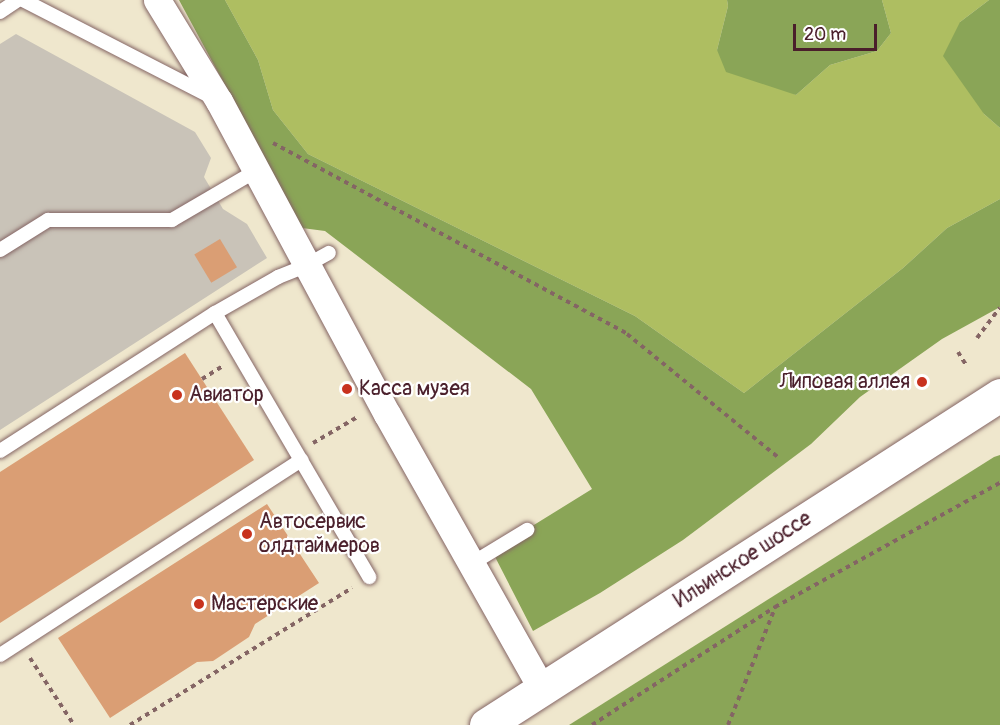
<!DOCTYPE html>
<meta charset="utf-8">
<style>
body{margin:0}
#map{position:relative;width:1000px;height:725px;overflow:hidden;background:#efe7cd;font-family:Pangolin,sans-serif}
div>[style]{position:absolute}
.industrial>*{inset:0;background:#c9c3b8}
.green>*{inset:0;background:#aebe61}
.forest>*{inset:0;background:#8aa557}
.building>*{inset:0;background:#da9e74;transform-origin:0 0}
.path>*{height:4px;margin-top:-2px;transform-origin:0;background:repeating-linear-gradient(90deg,#846564 0 4.5px,transparent 0 9px)}
.roads{filter:drop-shadow(0 0 2px #846564) drop-shadow(0 0 2px #846564)}
.service>*{height:14px;margin:-7px;padding:0 7px;transform-origin:7px;border-radius:7px;background:#fff}
.minor>*{height:27px;margin:-13.5px;padding:0 13.5px;transform-origin:13.5px;border-radius:13.5px;background:#fff}
.secondary>*{height:33px;margin:-16.5px;padding:0 16.5px;transform-origin:16.5px;border-radius:16.5px;background:#fff}
.dots>*{width:16px;height:16px;translate:-50% -50%;box-sizing:border-box;border:3px solid #fff;border-radius:50%}
span{translate:-50% -50%;white-space:nowrap;text-align:center;line-height:1.15;-webkit-text-stroke:4.5px #fff;paint-order:stroke}
.poi-label{font-size:21px;color:#4a1f2b}
.right{translate:-100% -50%;text-align:right}
.left{translate:0 -50%;text-align:left}
.street-label{font-size:21px;color:#4a1f2b}
.scale{position:absolute;left:793px;top:24px;width:84px;height:27px;box-sizing:border-box;border:3px solid #4a1f2b;border-top:0;padding-left:8px;font-size:18px;line-height:21px;white-space:nowrap;color:#4a1f2b;-webkit-text-stroke:4px #fff;paint-order:stroke}
</style>
<div id="map">
<div class="industrial">
<i style="clip-path:polygon(16px 34px,195px 132px,211px 158px,204px 177px,223px 209px,247px 224px,267px 258px,0 430px,0 44px)"></i>
</div>
<div class="green">
<i style="clip-path:polygon(225px 0,727px 0,728px 6px,717px 50px,796px 95px,830px 65px,877px 51px,891px 33px,882px 0,989px 0,960px 22px,984px 114px,1000px 128px,1000px 199px,947px 228px,903px 268px,744px 393px,635px 316px,308px 154px,273px 110px,258px 60px)"></i>
</div>
<div class="forest">
<i style="clip-path:polygon(179px 0,225px 0,258px 60px,273px 110px,308px 154px,635px 316px,744px 393px,903px 268px,947px 228px,1000px 199px,1000px 307px,942px 339px,860px 397px,811px 444px,683px 540px,600px 593px,533px 631px,492px 551px,592px 489px,531px 389px,325px 231px,302px 228px)"></i>
<i style="clip-path:polygon(727px 0,882px 0,891px 33px,877px 51px,830px 65px,796px 95px,726px 72px,717px 50px,728px 6px)"></i>
<i style="clip-path:polygon(989px 0,1000px 0,1000px 128px,984px 114px,943px 56px,960px 22px)"></i>
<i style="clip-path:polygon(1000px 455px,1000px 725px,569px 725px,994px 457px)"></i>
</div>
<div class="building">
<i style="left:220px;top:239px;width:33px;height:30px;rotate:59deg"></i>
<i style="clip-path:polygon(185px 353px,254px 460px,0 623px,0 472px)"></i>
<i style="clip-path:polygon(267px 504px,319px 583px,255px 624px,249px 637px,213px 661px,197px 662px,110px 718px,58px 638px)"></i>
</div>
<div class="path">
<i style="left:273px;top:143px;width:402px;rotate:28.3deg"></i>
<i style="left:627px;top:334px;width:195px;rotate:39.2deg"></i>
<i style="left:977px;top:338px;width:38px;rotate:-53deg"></i>
<i style="left:958px;top:352px;width:15px;rotate:58deg"></i>
<i style="left:202px;top:379px;width:26px;rotate:-32deg"></i>
<i style="left:313px;top:443px;width:53px;rotate:-30.4deg"></i>
<i style="left:30px;top:658px;width:80px;rotate:56.7deg"></i>
<i style="left:130px;top:725px;width:261px;rotate:-31.7deg"></i>
<i style="left:592px;top:725px;width:218px;rotate:-32.8deg"></i>
<i style="left:775px;top:607px;width:257px;rotate:-28.9deg"></i>
<i style="left:728px;top:725px;width:126px;rotate:-68.1deg"></i>
</div>
<div class="roads">
<div class="service">
<i style="left:23px;top:0;width:212px;rotate:27.2deg"></i>
<i style="left:0;top:12px;width:22px;rotate:-34deg"></i>
<i style="left:0;top:250px;width:57px;rotate:-32deg"></i>
<i style="left:48px;top:220px;width:124px"></i>
<i style="left:172px;top:220px;width:97px;rotate:-30.3deg"></i>
<i style="left:215px;top:313px;width:306px;rotate:59.7deg"></i>
<i style="left:0;top:451px;width:255px;rotate:-32.7deg"></i>
<i style="left:215px;top:313px;width:73px;rotate:-29.7deg"></i>
<i style="left:278px;top:277px;width:31px;rotate:-22deg"></i>
<i style="left:307px;top:265px;width:25px;rotate:-29deg"></i>
<i style="left:471px;top:564px;width:66px;rotate:-31.3deg"></i>
<i style="left:0;top:655px;width:359px;rotate:-32.9deg"></i>
</div>
<div class="minor">
<i style="left:157px;top:0;width:119px;rotate:58.5deg"></i>
<i style="left:219px;top:101px;width:355px;rotate:61.8deg"></i>
<i style="left:387px;top:414px;width:316px;rotate:60.6deg"></i>
</div>
<div class="secondary">
<i style="left:486px;top:725px;width:611px;rotate:-32.7deg"></i>
</div>
</div>
<div class="dots">
<i style="left:922px;top:382px;background:#c8321e"></i>
<i style="left:347px;top:389px;background:#c8321e"></i>
<i style="left:177px;top:395px;background:#c8321e"></i>
<i style="left:247px;top:534px;background:#c8321e"></i>
<i style="left:199px;top:604px;background:#c8321e"></i>
</div>
<div class="poi-label">
<span class="right" style="left:910px;top:382px">Липовая аллея</span>
<span class="left" style="left:359px;top:389px">Касса музея</span>
<span class="left" style="left:189px;top:395px">Авиатор</span>
<span class="left" style="left:259px;top:534px">Автосервис<br>олдтаймеров</span>
<span class="left" style="left:211px;top:604px">Мастерские</span>
</div>
<div class="street-label">
<span style="left:743px;top:560px;rotate:-33deg">Ильинское шоссе</span>
</div>
<div class="scale">20 m</div>
</div>
